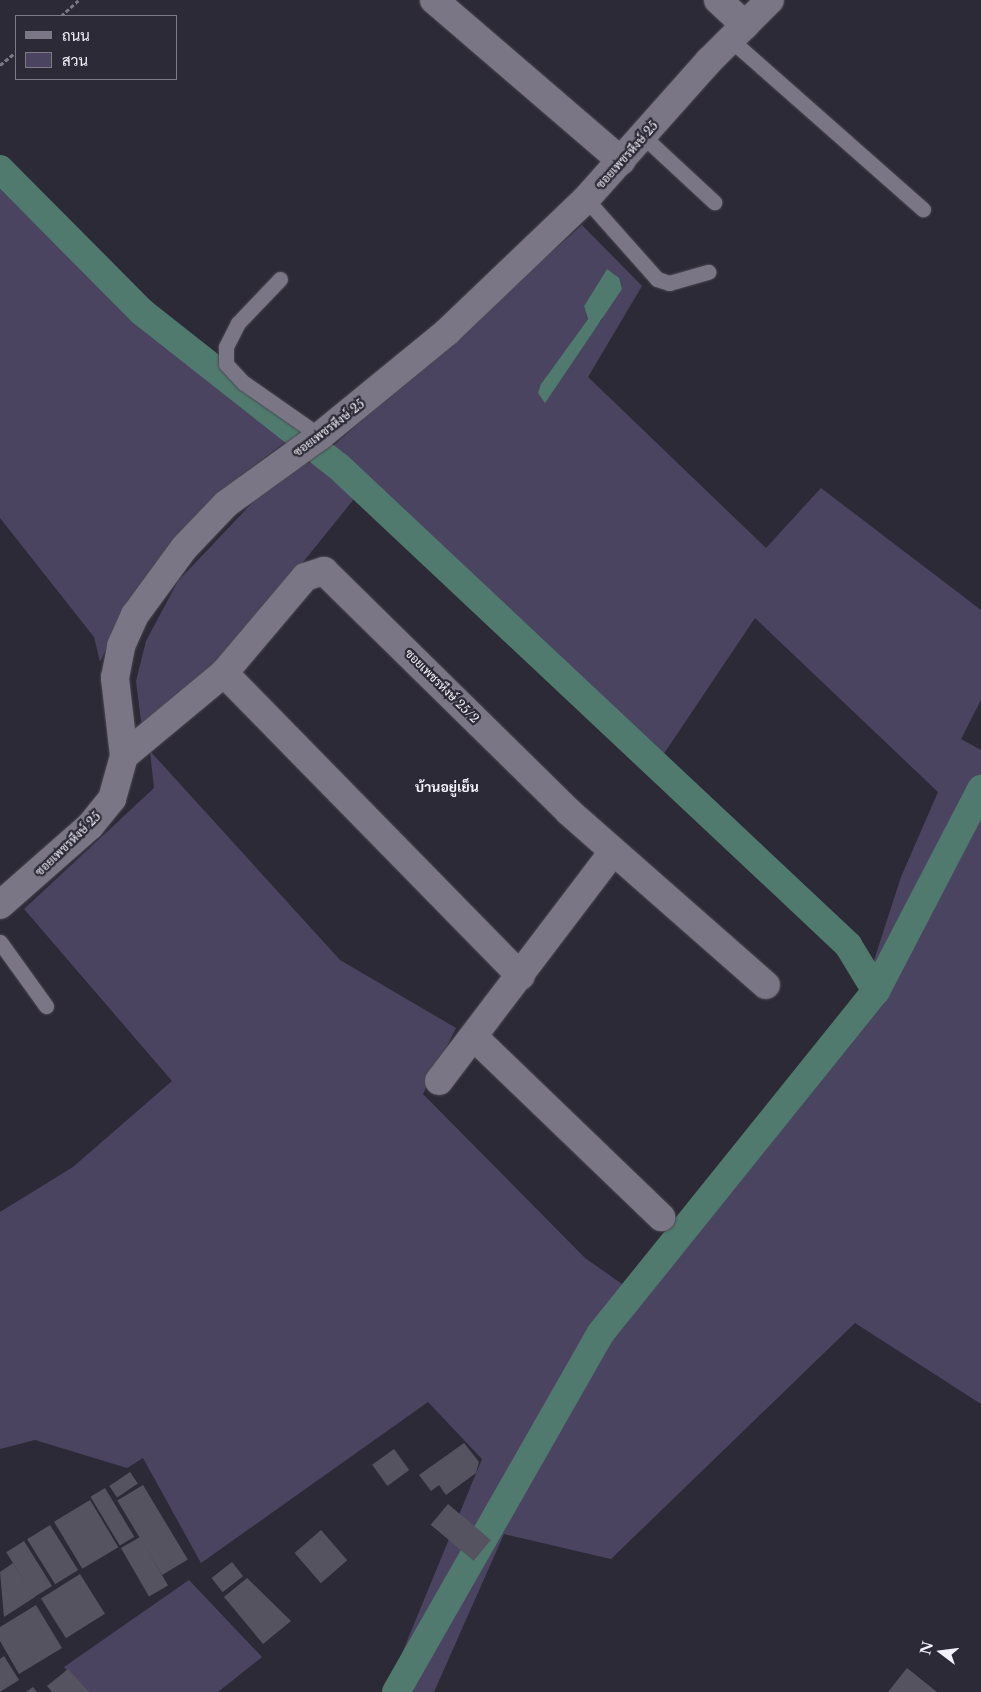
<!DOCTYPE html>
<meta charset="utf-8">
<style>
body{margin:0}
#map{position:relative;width:981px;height:1692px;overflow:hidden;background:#2c2a36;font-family:"Libre Baskerville",Sarabun,serif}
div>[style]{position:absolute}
.green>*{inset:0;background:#4b4461}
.water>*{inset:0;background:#4f7a6d}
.canal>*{height:28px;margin:-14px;padding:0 14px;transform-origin:14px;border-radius:14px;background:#4f7a6d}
.building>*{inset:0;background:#565361;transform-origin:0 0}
.path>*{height:3px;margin-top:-1.5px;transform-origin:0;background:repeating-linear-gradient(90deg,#7a7882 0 4px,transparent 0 6.5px)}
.roads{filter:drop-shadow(0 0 1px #4a4852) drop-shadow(0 0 1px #4a4852)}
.service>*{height:15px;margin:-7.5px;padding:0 7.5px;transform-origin:7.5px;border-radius:7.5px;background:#7a7685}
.minor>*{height:28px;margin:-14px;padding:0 14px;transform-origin:14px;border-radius:14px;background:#7a7685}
.tertiary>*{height:28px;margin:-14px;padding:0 14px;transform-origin:14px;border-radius:14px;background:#7a7685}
span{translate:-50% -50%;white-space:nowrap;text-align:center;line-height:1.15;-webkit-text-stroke:4.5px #2c2a36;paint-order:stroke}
.street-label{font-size:12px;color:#f3f1f9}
.neighbourhood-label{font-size:14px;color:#f3f1f9;font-weight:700}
.legend{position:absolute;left:15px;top:15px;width:162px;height:65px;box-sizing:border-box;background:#2c2a36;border:1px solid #7c7a84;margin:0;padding:6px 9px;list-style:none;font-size:15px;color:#f3f1f9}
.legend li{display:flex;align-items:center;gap:10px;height:25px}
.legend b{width:25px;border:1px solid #7c7a84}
.north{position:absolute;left:916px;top:1627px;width:50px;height:50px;-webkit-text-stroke:4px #2c2a36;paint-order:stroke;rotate:285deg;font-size:14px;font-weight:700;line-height:20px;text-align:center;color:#f3f1f9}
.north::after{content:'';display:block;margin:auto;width:18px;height:22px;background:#f3f1f9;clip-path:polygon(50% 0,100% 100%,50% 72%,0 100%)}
</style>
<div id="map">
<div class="green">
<i style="clip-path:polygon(0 189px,148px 334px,287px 441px,240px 476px,130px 598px,100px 662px,94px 637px,0 518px)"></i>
<i style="clip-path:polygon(evenodd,582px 225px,642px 286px,588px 377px,766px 548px,821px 488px,981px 610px,981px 700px,961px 739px,981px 750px,981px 1404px,855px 1323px,611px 1559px,504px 1534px,434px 1692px,386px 1692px,482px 1459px,428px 1402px,201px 1563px,143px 1458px,127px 1468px,35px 1440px,0 1449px,0 1212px,73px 1167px,172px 1081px,24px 909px,154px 788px,150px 751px,340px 960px,456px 1028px,423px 1094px,585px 1258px,622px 1284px,865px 988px,901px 877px,938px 792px,755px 618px,659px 761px,332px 447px,582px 225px,607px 269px,602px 320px,541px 384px,588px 319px,584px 306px,607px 269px)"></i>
<i style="clip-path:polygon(291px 462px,316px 463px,362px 489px,233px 649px,142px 729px,136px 681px,146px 641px,178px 581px)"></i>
<i style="clip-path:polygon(189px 1580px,262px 1657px,218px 1692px,86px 1692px,64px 1667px)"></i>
</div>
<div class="water">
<i style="clip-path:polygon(607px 269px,619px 278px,622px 289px,545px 403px,538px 393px,541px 384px,588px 319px,584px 306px)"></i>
</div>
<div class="canal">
<i style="left:0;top:169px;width:202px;rotate:45.2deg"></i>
<i style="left:142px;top:312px;width:249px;rotate:38.2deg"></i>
<i style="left:338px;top:466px;width:700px;rotate:43.2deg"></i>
<i style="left:848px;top:945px;width:54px;rotate:58.7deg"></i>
<i style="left:396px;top:1692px;width:412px;rotate:-60.3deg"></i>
<i style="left:600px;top:1334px;width:440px;rotate:-51.2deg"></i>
<i style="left:876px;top:991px;width:228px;rotate:-62.5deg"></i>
</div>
<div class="building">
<i style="clip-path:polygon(464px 1443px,479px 1462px,476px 1473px,446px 1495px,439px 1485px,431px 1491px,419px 1475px)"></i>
<i style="left:394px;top:1449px;width:26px;height:27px;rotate:54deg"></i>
<i style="left:130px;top:1472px;width:14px;height:25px;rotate:56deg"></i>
<i style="left:143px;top:1485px;width:87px;height:30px;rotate:59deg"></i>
<i style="left:105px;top:1488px;width:57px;height:17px;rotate:59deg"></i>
<i style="left:90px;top:1500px;width:55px;height:42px;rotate:59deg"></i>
<i style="left:448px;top:1504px;width:56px;height:27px;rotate:40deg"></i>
<i style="left:50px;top:1525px;width:53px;height:27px;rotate:58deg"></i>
<i style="left:321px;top:1530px;width:40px;height:35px;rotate:49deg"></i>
<i style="left:140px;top:1537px;width:56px;height:22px;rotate:60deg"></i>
<i style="left:24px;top:1541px;width:53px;height:21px;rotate:58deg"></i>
<i style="left:232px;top:1562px;width:18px;height:26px;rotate:52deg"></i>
<i style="clip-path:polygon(13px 1563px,35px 1597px,4px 1617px,0 1572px)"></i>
<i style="left:80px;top:1574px;width:47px;height:46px;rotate:58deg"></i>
<i style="clip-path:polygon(247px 1578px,291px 1621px,263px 1644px,224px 1597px)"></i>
<i style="clip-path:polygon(36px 1605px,62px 1648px,19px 1674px,0 1641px,0 1627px)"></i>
<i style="clip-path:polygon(4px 1656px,19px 1680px,0 1692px,0 1659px)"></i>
<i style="clip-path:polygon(907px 1668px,937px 1692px,888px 1692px)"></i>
<i style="clip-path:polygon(68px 1669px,89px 1692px,52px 1692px,47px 1686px)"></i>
<i style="clip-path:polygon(33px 1687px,37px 1692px,26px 1692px)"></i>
</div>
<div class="path">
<i style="left:61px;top:16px;width:24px;rotate:-42deg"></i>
<i style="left:0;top:65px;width:21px;rotate:-39deg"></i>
</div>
<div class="roads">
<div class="service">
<i style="left:731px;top:40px;width:256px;rotate:41.4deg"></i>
<i style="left:644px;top:137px;width:96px;rotate:42.9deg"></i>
<i style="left:586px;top:199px;width:107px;rotate:48.4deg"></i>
<i style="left:657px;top:279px;width:13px;rotate:18deg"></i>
<i style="left:669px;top:283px;width:41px;rotate:-15.8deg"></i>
<i style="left:280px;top:279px;width:61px;rotate:133.7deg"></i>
<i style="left:238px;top:323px;width:27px;rotate:117deg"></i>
<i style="left:226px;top:347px;width:17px;rotate:90deg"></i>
<i style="left:226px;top:364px;width:26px;rotate:47deg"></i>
<i style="left:244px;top:383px;width:93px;rotate:34.9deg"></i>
<i style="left:0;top:942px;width:79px;rotate:54.3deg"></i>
</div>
<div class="minor">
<i style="left:434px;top:0;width:247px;rotate:40.7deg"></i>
<i style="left:718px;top:0;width:37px;rotate:43deg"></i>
<i style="left:224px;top:673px;width:424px;rotate:45.6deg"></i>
<i style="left:124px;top:756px;width:130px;rotate:-39.7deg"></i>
<i style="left:224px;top:673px;width:126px;rotate:-49.8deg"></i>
<i style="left:305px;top:577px;width:20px;rotate:-18deg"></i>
<i style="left:324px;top:571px;width:344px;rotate:44.5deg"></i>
<i style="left:569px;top:812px;width:262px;rotate:41.3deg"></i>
<i style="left:474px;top:1037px;width:260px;rotate:43.9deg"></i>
<i style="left:439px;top:1081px;width:288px;rotate:-52.8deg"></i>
</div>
<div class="tertiary">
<i style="left:0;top:905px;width:120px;rotate:-41.3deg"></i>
<i style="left:90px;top:826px;width:35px;rotate:-51deg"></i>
<i style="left:112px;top:799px;width:45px;rotate:-74.4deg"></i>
<i style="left:124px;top:756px;width:79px;rotate:-96.6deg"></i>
<i style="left:115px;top:678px;width:33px;rotate:-79deg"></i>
<i style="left:121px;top:646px;width:34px;rotate:-66deg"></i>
<i style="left:135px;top:615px;width:83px;rotate:-53.8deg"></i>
<i style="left:184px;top:548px;width:61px;rotate:-46.3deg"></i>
<i style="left:226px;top:504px;width:116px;rotate:-35.9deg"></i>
<i style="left:320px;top:436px;width:164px;rotate:-39.3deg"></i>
<i style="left:447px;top:332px;width:192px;rotate:-43.7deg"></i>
<i style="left:586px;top:199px;width:185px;rotate:-48.3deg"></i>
<i style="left:709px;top:61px;width:86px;rotate:-45deg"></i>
</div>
</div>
<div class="street-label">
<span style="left:627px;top:155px;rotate:-48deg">ซอยเพชรหึงษ์ 25</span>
<span style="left:329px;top:428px;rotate:-37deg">ซอยเพชรหึงษ์ 25</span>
<span style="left:442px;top:686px;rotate:45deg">ซอยเพชรหึงษ์ 25/2</span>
<span style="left:68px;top:844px;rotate:-44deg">ซอยเพชรหึงษ์ 25</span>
</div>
<div class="neighbourhood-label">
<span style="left:447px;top:787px">บ้านอยู่เย็น</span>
</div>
<ul class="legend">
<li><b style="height:6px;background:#7a7685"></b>ถนน</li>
<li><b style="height:14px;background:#4b4461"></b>สวน</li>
</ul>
<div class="north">N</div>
</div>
